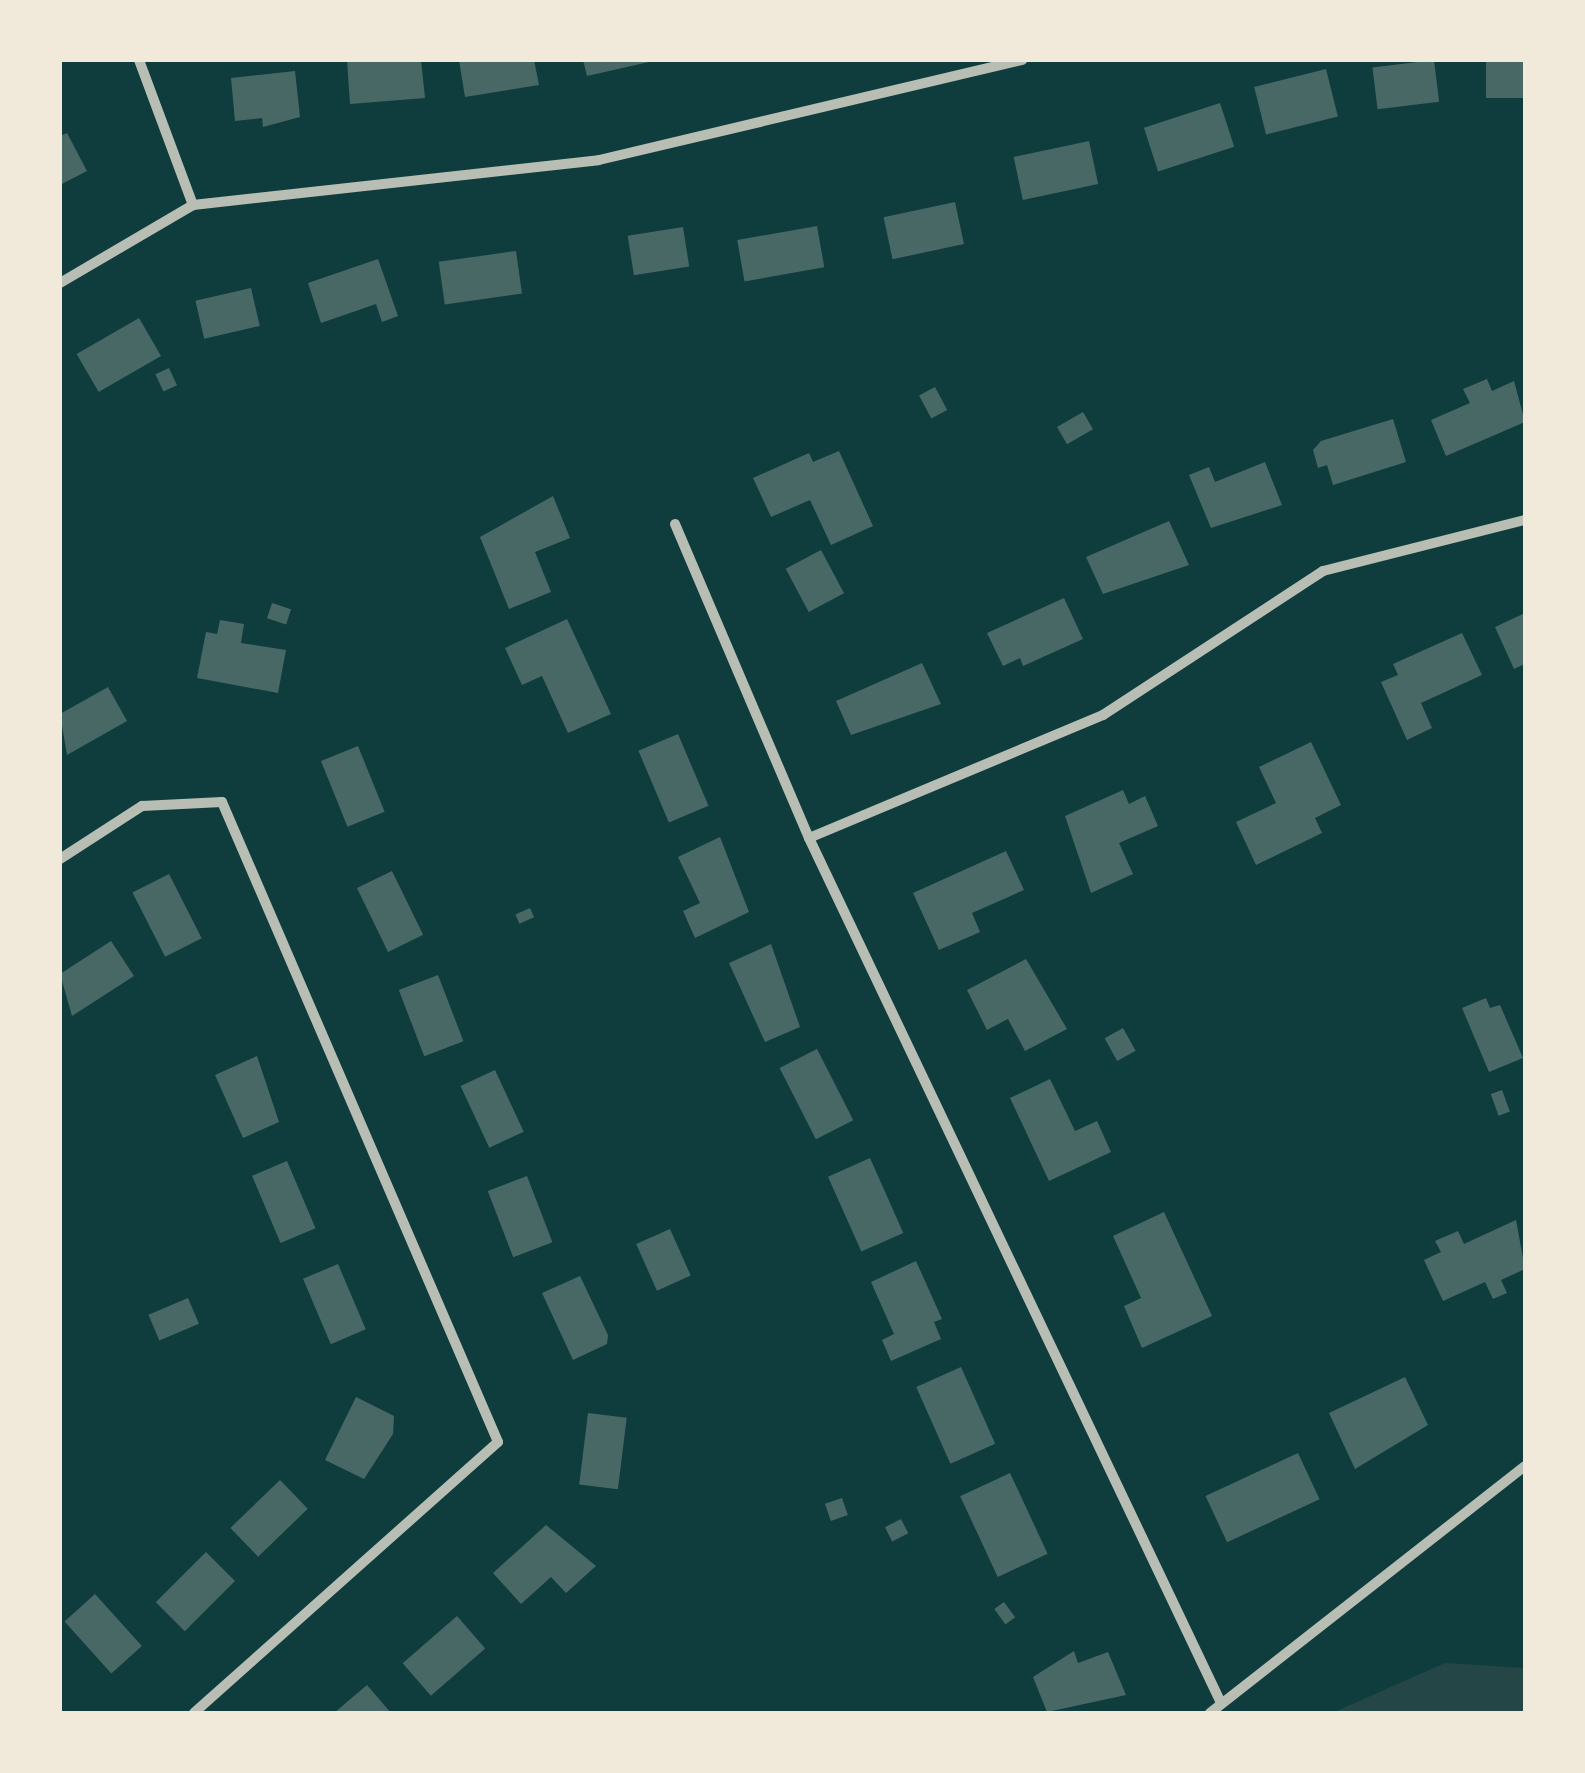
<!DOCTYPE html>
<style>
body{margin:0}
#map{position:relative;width:1585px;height:1773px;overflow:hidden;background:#0f3d3e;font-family:"Nunito Sans",sans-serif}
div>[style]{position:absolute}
.green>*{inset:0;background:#244646}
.building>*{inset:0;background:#486865;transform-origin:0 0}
.minor>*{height:10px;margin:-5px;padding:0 5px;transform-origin:5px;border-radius:5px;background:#b8beb3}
span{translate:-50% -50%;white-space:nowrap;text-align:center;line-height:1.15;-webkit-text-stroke:10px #f1e9da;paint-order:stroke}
.frame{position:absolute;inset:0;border:62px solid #f1e9da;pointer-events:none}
</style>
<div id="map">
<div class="green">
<i style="clip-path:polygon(1445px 1663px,1525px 1668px,1525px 1713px,1332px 1713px)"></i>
</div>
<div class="building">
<i style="clip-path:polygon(347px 60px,421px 60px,425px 98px,350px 104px)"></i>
<i style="clip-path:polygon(459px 60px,534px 60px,539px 85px,465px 97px)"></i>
<i style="clip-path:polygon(583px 60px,649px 60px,649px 62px,587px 76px)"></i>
<i style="left:1434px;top:60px;width:42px;height:62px;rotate:83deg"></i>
<i style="left:1486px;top:60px;width:39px;height:38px"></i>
<i style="left:1326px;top:69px;width:49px;height:74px;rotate:76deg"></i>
<i style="clip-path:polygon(295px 71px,300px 117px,263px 127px,262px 118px,235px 121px,231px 78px)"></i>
<i style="left:1220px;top:103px;width:46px;height:80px;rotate:72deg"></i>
<i style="clip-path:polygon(67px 133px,87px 171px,60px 185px,60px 136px)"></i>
<i style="left:1089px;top:141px;width:44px;height:77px;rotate:78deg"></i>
<i style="left:955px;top:202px;width:43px;height:73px;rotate:78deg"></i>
<i style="left:817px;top:226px;width:42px;height:81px;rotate:80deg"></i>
<i style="left:683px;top:227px;width:40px;height:56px;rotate:81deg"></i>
<i style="left:516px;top:251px;width:43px;height:78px;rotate:82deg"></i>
<i style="clip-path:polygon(378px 259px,398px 316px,382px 322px,376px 304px,321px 323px,308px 283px)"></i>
<i style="left:251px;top:288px;width:39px;height:57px;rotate:77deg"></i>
<i style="left:139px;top:318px;width:44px;height:72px;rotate:60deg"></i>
<i style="left:169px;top:368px;width:19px;height:15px;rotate:65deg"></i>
<i style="clip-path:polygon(1487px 379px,1492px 391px,1514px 381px,1525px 422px,1446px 456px,1431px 420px,1470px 403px,1463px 389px)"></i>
<i style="left:935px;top:387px;width:26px;height:18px;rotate:62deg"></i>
<i style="left:1083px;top:412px;width:20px;height:30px;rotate:60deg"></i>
<i style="clip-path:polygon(1393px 419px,1406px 462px,1333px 485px,1327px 465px,1318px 468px,1313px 450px,1321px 441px)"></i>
<i style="clip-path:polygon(839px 451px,873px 526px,831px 545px,810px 500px,771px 517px,753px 478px,809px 453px,813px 462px)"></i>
<i style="clip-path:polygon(1265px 462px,1282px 505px,1211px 528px,1189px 475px,1209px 467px,1215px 482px)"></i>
<i style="clip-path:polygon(553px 496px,570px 538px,535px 552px,551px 592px,509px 609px,480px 537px)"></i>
<i style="clip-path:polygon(1169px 521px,1189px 565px,1103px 594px,1086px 557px)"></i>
<i style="left:821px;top:550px;width:49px;height:40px;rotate:62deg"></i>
<i style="clip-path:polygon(1064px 598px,1083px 639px,1023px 666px,1020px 658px,1003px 666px,987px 633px)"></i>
<i style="left:272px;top:603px;width:20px;height:16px;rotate:18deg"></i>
<i style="clip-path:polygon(1525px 613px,1525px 664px,1514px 669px,1495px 627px)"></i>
<i style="clip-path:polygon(567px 619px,611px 714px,568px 733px,542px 676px,522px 685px,505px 648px)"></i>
<i style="clip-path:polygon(220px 620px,244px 624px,241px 643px,286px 650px,278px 693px,197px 678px,206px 632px,217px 634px)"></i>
<i style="clip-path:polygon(1462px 633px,1482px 675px,1421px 703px,1432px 728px,1407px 740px,1381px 682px,1398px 675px,1393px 664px)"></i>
<i style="clip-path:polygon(922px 663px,941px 704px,851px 735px,836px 701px)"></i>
<i style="clip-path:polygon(108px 687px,127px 721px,67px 755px,60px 714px)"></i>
<i style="left:678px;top:734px;width:78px;height:43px;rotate:67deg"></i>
<i style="clip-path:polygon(1311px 742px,1341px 805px,1315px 818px,1322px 833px,1256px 865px,1236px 822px,1276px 803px,1259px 767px)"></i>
<i style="left:358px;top:746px;width:71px;height:40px;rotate:68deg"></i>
<i style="clip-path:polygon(1123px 790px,1129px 804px,1145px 796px,1158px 826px,1119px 843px,1133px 874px,1091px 893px,1065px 816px)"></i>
<i style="clip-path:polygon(720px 837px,749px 912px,695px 938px,683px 911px,700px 903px,678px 857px)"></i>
<i style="clip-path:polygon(1006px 851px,1024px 890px,972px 913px,980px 932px,939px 950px,913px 893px)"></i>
<i style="left:392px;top:871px;width:71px;height:39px;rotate:64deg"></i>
<i style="left:169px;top:874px;width:72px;height:41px;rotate:63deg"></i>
<i style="left:530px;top:908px;width:10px;height:16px;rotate:66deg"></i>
<i style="clip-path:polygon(111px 941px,134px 976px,72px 1016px,60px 974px)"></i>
<i style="clip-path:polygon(771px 944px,800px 1027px,765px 1042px,729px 963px)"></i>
<i style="clip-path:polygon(1026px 959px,1067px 1029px,1025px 1051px,1008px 1019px,987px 1030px,967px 990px)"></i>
<i style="left:438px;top:975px;width:71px;height:42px;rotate:69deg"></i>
<i style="clip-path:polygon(1486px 998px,1490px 1008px,1500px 1005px,1523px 1058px,1489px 1072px,1462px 1008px)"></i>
<i style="left:1123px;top:1028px;width:26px;height:21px;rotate:61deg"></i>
<i style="left:817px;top:1049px;width:80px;height:42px;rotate:63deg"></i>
<i style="clip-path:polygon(257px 1056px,279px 1122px,243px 1138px,215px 1075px)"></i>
<i style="left:495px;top:1070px;width:68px;height:38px;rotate:65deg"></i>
<i style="clip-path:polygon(1050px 1079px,1075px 1131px,1097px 1121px,1111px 1152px,1049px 1181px,1010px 1098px)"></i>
<i style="left:1502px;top:1090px;width:23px;height:12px;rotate:70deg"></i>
<i style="left:870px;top:1158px;width:82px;height:46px;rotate:66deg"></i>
<i style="left:287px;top:1161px;width:73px;height:38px;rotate:67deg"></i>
<i style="left:527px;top:1176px;width:71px;height:42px;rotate:69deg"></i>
<i style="clip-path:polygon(1164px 1212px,1212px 1316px,1142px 1348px,1124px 1306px,1141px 1298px,1113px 1236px)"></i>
<i style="clip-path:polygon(1516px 1220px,1525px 1269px,1501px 1280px,1507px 1293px,1493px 1299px,1485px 1282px,1443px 1301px,1424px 1260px,1441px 1252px,1435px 1241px,1458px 1231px,1464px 1244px)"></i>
<i style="left:670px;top:1229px;width:51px;height:37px;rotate:66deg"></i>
<i style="clip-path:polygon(916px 1261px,942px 1319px,934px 1322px,941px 1339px,891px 1361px,882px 1340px,894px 1334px,871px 1282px)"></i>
<i style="left:338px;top:1264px;width:71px;height:38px;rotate:67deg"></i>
<i style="clip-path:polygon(580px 1276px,608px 1335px,607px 1344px,573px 1360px,542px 1293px)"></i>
<i style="left:188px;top:1298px;width:28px;height:43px;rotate:67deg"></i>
<i style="left:961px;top:1367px;width:84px;height:49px;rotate:66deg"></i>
<i style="clip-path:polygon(1405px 1377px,1428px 1425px,1355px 1469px,1329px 1413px)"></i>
<i style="clip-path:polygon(356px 1397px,394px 1416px,393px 1434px,364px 1479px,325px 1460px)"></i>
<i style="left:588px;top:1413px;width:39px;height:72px;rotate:7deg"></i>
<i style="left:1298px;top:1453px;width:51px;height:102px;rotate:65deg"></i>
<i style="left:1010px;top:1473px;width:89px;height:55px;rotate:65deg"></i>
<i style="left:280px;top:1480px;width:40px;height:69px;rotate:46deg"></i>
<i style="left:842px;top:1498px;width:18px;height:18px;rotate:71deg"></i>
<i style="left:901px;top:1519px;width:16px;height:18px;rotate:63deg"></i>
<i style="clip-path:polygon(546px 1525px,596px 1566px,566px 1593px,551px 1577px,521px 1604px,493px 1573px)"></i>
<i style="left:206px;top:1552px;width:41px;height:71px;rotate:45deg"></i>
<i style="left:95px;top:1594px;width:70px;height:41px;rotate:48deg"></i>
<i style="left:1004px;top:1602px;width:19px;height:12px;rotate:54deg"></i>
<i style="left:457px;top:1616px;width:43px;height:72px;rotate:49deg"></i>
<i style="clip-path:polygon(1074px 1651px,1078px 1663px,1108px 1652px,1126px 1695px,1047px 1712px,1033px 1677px)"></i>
<i style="clip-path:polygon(367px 1685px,391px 1713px,334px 1713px)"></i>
</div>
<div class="minor">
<i style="left:139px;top:60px;width:155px;rotate:69.6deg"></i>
<i style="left:60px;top:283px;width:154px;rotate:-30.4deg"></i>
<i style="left:193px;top:205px;width:408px;rotate:-6.3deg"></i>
<i style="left:599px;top:160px;width:435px;rotate:-13.3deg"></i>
<i style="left:675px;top:524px;width:341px;rotate:66.9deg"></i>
<i style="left:809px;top:838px;width:958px;rotate:64.53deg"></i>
<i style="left:809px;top:838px;width:319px;rotate:-22.7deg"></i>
<i style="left:1103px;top:715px;width:263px;rotate:-33.2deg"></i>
<i style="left:1323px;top:571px;width:208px;rotate:-14.2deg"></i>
<i style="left:60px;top:859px;width:98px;rotate:-32.9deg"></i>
<i style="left:142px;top:806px;width:80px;rotate:-2.9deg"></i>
<i style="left:222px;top:802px;width:697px;rotate:66.67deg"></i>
<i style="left:498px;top:1442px;width:407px;rotate:138.3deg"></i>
<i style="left:1210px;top:1713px;width:400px;rotate:-38.1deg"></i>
</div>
<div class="frame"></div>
</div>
